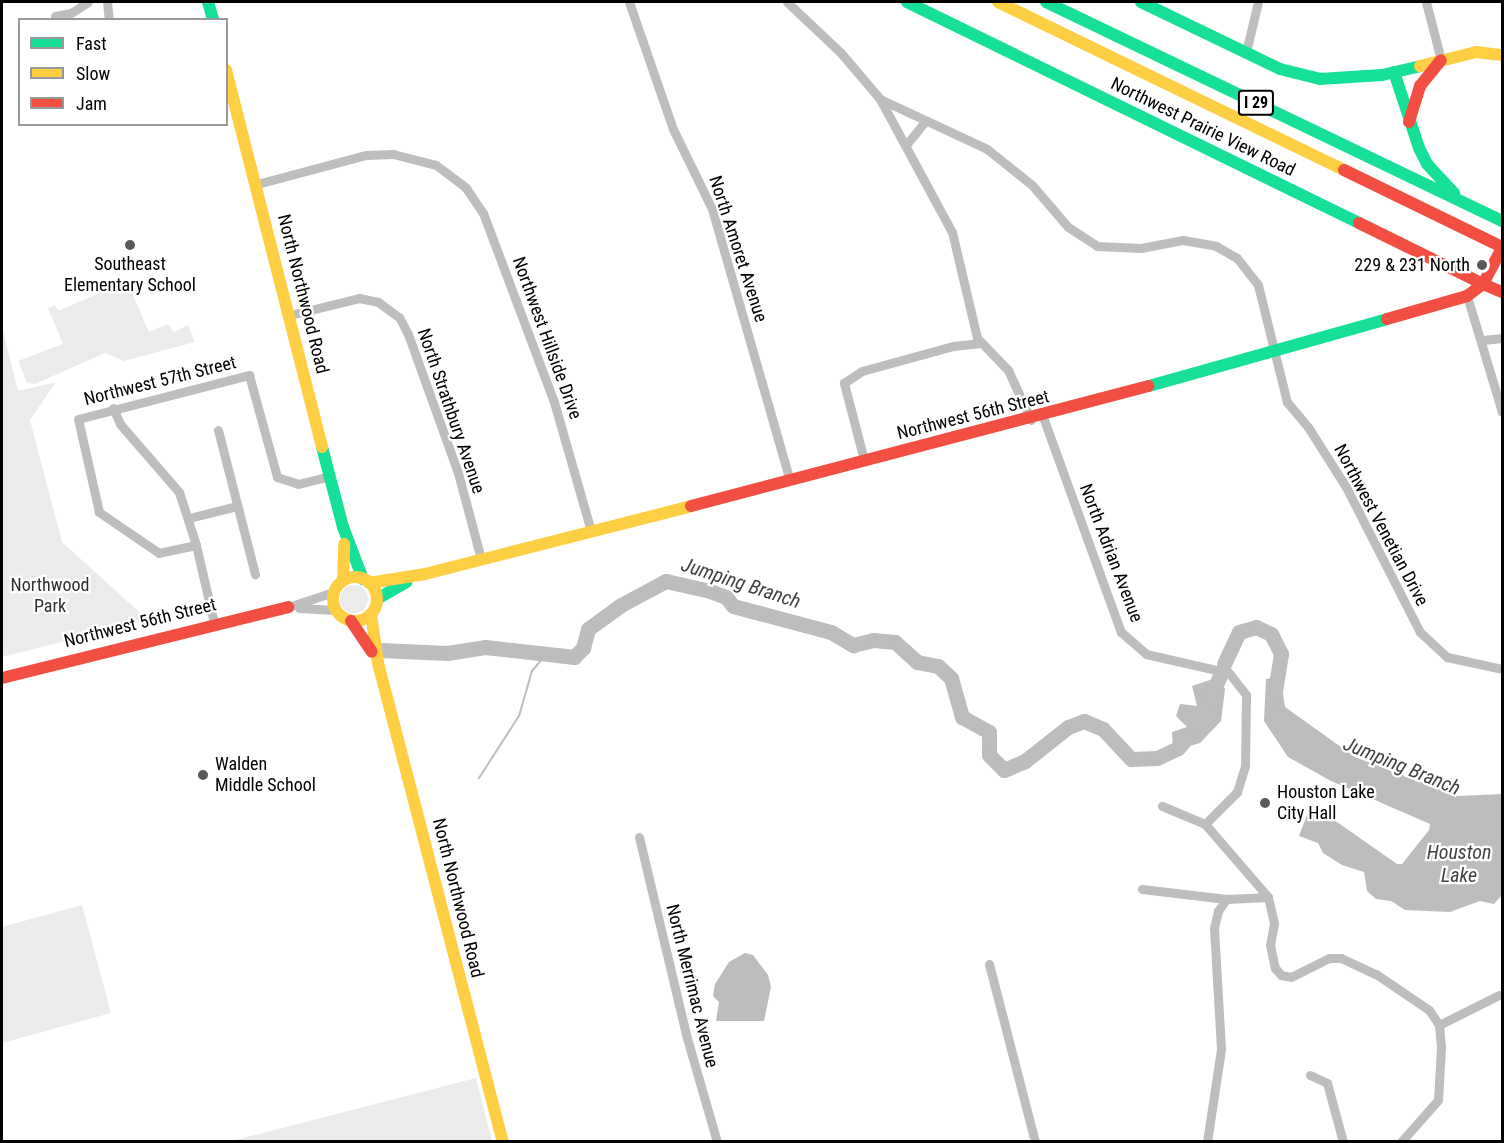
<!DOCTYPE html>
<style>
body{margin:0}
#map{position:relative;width:1504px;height:1143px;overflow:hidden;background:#fff;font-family:"Roboto Condensed",sans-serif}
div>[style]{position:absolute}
.green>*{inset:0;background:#ebebeb}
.round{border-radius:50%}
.water>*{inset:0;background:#bdbdbd}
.stream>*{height:2px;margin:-1px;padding:0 1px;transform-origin:1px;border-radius:1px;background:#bdbdbd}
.river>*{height:15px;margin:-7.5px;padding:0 7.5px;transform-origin:7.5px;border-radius:7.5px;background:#bdbdbd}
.street>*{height:9px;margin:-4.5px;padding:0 4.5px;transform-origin:4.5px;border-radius:4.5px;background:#bebebe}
.fast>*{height:12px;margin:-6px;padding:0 6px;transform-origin:6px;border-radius:6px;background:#16e098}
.slow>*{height:12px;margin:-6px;padding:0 6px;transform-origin:6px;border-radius:6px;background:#ffcf43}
.slow>.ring{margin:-6px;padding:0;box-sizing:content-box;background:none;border:12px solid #ffcf43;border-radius:50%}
.jam>*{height:12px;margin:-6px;padding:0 6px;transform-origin:6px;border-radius:6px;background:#f24e42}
.dots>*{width:16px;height:16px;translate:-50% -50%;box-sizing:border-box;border:3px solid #fff;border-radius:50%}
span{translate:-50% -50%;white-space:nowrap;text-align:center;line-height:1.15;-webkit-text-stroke:4.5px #fff;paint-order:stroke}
.shield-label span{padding:2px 4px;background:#fff;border:2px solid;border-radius:4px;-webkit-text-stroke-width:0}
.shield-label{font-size:16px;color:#000;font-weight:700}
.street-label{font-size:18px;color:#000}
.poi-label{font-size:18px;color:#000}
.right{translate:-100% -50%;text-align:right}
.left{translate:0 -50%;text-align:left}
.park-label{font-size:18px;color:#313131}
.water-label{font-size:20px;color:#424242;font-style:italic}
.frame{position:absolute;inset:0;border:3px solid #000;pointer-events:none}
.legend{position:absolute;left:18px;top:18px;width:210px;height:108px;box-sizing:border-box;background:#fff;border:2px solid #999;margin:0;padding:8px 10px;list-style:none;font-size:18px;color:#000}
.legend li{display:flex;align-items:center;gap:12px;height:30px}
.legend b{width:30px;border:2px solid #999}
</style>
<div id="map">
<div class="green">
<i style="clip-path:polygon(127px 281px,149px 332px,168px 324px,174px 332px,188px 325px,195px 342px,124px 361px,105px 353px,35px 384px,27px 383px,18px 361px,63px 344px,48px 308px,55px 305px,58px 311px)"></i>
<i style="clip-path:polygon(2px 327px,18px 391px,56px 382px,30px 420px,62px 542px,148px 620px,2px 657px)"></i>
<i class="round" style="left:340px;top:585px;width:28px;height:28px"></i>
<i style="clip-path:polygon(82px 905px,111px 1013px,2px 1043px,2px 927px)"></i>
<i style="clip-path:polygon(476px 1078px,492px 1141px,232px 1141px)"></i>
</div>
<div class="water">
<i style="clip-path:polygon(1275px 678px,1281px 681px,1285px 707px,1355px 757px,1458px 796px,1502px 794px,1502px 895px,1494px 904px,1480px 901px,1450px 912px,1405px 910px,1391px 901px,1376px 899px,1367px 891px,1364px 872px,1342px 865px,1323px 853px,1318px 843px,1299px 836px,1307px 815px,1313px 811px,1324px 813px,1397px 864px,1402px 864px,1429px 830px,1430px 824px,1331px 781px,1288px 757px,1264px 721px,1266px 679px)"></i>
<i style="clip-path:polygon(1213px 679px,1219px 680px,1225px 689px,1221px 721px,1200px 743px,1173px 751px,1172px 732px,1187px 727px,1176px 716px,1180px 704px,1197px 706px,1192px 686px)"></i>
<i style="clip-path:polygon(745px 953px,753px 955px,768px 975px,771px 987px,764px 1021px,716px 1021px,719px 1002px,713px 996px,715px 984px,729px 962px)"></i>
</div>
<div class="stream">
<i style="left:479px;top:778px;width:74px;rotate:-57.2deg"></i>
<i style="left:519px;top:716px;width:47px;rotate:-73.9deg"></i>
<i style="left:532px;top:671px;width:23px;rotate:-50deg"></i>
</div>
<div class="river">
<i style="left:380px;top:650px;width:67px;rotate:2.6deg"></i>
<i style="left:447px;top:653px;width:38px;rotate:-9deg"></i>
<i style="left:485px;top:647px;width:90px;rotate:6.4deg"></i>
<i style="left:574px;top:657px;width:13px;rotate:-45deg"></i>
<i style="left:583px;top:648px;width:20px;rotate:-75deg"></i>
<i style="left:588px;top:629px;width:41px;rotate:-36deg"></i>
<i style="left:621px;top:605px;width:51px;rotate:-28.1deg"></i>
<i style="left:666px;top:581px;width:45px;rotate:12.8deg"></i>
<i style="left:710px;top:591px;width:17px;rotate:21deg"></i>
<i style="left:726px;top:597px;width:11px;rotate:52deg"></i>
<i style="left:733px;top:606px;width:101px;rotate:14.9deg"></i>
<i style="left:831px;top:632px;width:26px;rotate:31deg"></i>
<i style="left:853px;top:645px;width:21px;rotate:-14deg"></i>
<i style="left:873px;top:640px;width:22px;rotate:5deg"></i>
<i style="left:895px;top:642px;width:30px;rotate:42deg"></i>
<i style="left:917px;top:662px;width:21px;rotate:11deg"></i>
<i style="left:938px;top:666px;width:18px;rotate:43deg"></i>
<i style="left:951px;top:678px;width:41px;rotate:74.2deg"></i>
<i style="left:962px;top:717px;width:31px;rotate:29deg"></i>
<i style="left:989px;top:732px;width:23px;rotate:90deg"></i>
<i style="left:989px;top:755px;width:21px;rotate:45deg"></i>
<i style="left:1004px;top:770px;width:23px;rotate:-23deg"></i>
<i style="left:1025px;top:761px;width:55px;rotate:-38.3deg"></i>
<i style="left:1068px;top:727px;width:17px;rotate:-21deg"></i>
<i style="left:1084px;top:721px;width:21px;rotate:23deg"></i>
<i style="left:1103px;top:729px;width:41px;rotate:47deg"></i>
<i style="left:1131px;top:759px;width:26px;rotate:-2deg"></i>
<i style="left:1157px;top:758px;width:23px;rotate:-25deg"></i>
<i style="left:1178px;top:748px;width:15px;rotate:-48deg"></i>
<i style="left:1224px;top:664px;width:35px;rotate:-65deg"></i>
<i style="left:1239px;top:632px;width:18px;rotate:-16deg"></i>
<i style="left:1256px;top:627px;width:17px;rotate:25deg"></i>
<i style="left:1271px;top:634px;width:22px;rotate:63deg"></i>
<i style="left:1281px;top:654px;width:44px;rotate:99.2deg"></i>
<i style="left:1210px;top:698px;width:24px;rotate:-66deg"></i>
</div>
<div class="street">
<i style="left:107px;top:2px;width:18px;rotate:84deg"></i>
<i style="left:629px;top:2px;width:134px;rotate:70.9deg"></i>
<i style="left:673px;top:129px;width:89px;rotate:64deg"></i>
<i style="left:712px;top:209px;width:280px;rotate:74deg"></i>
<i style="left:787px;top:2px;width:74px;rotate:43.4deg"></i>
<i style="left:841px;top:53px;width:60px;rotate:49.7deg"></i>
<i style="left:880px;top:99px;width:151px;rotate:61.6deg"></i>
<i style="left:952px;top:232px;width:109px;rotate:76.7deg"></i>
<i style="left:977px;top:338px;width:45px;rotate:45.9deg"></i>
<i style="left:1008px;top:370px;width:55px;rotate:65.3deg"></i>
<i style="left:1426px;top:2px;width:60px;rotate:75.5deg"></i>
<i style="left:55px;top:16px;width:16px;rotate:-11deg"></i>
<i style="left:71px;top:13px;width:20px;rotate:-33deg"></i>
<i style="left:1246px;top:52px;width:51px;rotate:-76.5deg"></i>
<i style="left:880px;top:99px;width:118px;rotate:25deg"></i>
<i style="left:987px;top:149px;width:58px;rotate:38.7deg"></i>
<i style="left:1032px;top:185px;width:55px;rotate:49.4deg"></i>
<i style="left:1068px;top:227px;width:35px;rotate:33deg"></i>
<i style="left:1097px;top:246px;width:44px;rotate:2.6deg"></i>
<i style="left:1141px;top:248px;width:43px;rotate:-10.8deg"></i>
<i style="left:1183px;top:240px;width:34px;rotate:10deg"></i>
<i style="left:1216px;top:246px;width:24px;rotate:30deg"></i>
<i style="left:1237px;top:258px;width:34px;rotate:52deg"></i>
<i style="left:1258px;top:285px;width:121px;rotate:76.1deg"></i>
<i style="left:1287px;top:402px;width:33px;rotate:50deg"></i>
<i style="left:1308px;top:427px;width:71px;rotate:57.7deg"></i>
<i style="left:1346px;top:487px;width:163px;rotate:63deg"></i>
<i style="left:1420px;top:632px;width:37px;rotate:43deg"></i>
<i style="left:1447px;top:657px;width:56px;rotate:12.3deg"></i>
<i style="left:906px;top:145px;width:28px;rotate:-51deg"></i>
<i style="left:257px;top:184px;width:113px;rotate:-14.9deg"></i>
<i style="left:366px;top:155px;width:27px;rotate:-2deg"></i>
<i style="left:393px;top:154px;width:44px;rotate:14.3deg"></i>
<i style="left:436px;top:165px;width:38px;rotate:37deg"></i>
<i style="left:466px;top:188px;width:30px;rotate:56deg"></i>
<i style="left:483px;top:213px;width:202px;rotate:69.4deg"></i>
<i style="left:554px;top:402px;width:134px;rotate:74deg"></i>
<i style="left:1467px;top:296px;width:121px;rotate:73.2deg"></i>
<i style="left:290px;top:315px;width:71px;rotate:-13.8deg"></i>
<i style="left:359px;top:298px;width:19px;rotate:12deg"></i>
<i style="left:378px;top:302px;width:26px;rotate:36deg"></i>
<i style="left:399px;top:317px;width:19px;rotate:62deg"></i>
<i style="left:408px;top:334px;width:148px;rotate:70.2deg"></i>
<i style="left:458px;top:473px;width:89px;rotate:75deg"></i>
<i style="left:1483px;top:340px;width:19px;rotate:-6deg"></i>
<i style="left:113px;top:408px;width:17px;rotate:66deg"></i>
<i style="left:120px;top:424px;width:90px;rotate:49.1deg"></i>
<i style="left:179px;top:492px;width:56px;rotate:72.2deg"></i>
<i style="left:196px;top:545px;width:80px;rotate:77deg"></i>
<i style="left:1043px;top:417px;width:229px;rotate:70.1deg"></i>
<i style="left:1121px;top:632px;width:33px;rotate:41deg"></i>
<i style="left:1146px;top:654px;width:85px;rotate:12.9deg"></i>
<i style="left:1229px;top:673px;width:28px;rotate:52deg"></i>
<i style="left:1246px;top:695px;width:71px;rotate:90.8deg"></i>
<i style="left:1245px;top:766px;width:27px;rotate:107deg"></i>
<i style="left:1237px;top:792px;width:45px;rotate:135deg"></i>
<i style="left:218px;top:430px;width:149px;rotate:75.6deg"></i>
<i style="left:864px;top:460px;width:80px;rotate:-104.6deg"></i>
<i style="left:844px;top:383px;width:22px;rotate:-34deg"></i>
<i style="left:862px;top:371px;width:94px;rotate:-15.4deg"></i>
<i style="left:953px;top:346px;width:28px;rotate:-6deg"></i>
<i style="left:189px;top:518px;width:49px;rotate:-14deg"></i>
<i style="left:196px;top:545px;width:38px;rotate:168deg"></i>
<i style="left:159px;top:553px;width:73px;rotate:-145.7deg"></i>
<i style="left:99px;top:512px;width:95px;rotate:-102.7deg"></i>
<i style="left:78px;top:419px;width:177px;rotate:-14.4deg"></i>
<i style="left:249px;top:375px;width:106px;rotate:74.6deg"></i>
<i style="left:277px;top:477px;width:22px;rotate:18deg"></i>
<i style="left:298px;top:484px;width:33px;rotate:-14deg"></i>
<i style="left:288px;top:607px;width:48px;rotate:-18.1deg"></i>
<i style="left:299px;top:608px;width:37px;rotate:3deg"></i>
<i style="left:1162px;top:806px;width:47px;rotate:22.7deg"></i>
<i style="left:1205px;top:824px;width:96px;rotate:49.2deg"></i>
<i style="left:1268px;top:897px;width:27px;rotate:77deg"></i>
<i style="left:1274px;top:923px;width:22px;rotate:100deg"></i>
<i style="left:1270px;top:945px;width:24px;rotate:78deg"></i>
<i style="left:1275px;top:968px;width:9px;rotate:49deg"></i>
<i style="left:1281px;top:975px;width:10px;rotate:11deg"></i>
<i style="left:1291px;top:977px;width:42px;rotate:-26.6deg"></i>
<i style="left:1329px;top:958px;width:12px"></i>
<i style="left:1341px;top:958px;width:38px;rotate:25deg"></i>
<i style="left:1376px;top:974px;width:64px;rotate:34.2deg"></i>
<i style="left:1429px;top:1010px;width:18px;rotate:56deg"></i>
<i style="left:1439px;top:1025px;width:22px;rotate:85deg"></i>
<i style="left:1441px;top:1047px;width:53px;rotate:93.2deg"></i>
<i style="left:1438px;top:1100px;width:56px;rotate:131.4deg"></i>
<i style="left:639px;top:837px;width:207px;rotate:76.6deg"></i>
<i style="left:687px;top:1038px;width:108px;rotate:73.9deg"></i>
<i style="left:1142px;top:889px;width:85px;rotate:6.8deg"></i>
<i style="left:1226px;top:899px;width:42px;rotate:-2.7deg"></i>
<i style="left:989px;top:964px;width:184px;rotate:75.5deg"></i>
<i style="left:1439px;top:1025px;width:67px;rotate:-26.6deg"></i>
<i style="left:1310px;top:1075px;width:19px;rotate:25deg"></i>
<i style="left:1327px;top:1083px;width:61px;rotate:74.8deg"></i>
<i style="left:1207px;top:1142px;width:94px;rotate:-81.4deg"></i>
<i style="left:1221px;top:1049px;width:121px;rotate:-93.3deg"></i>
<i style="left:1214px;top:928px;width:17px;rotate:-77deg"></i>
<i style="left:1218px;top:911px;width:14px;rotate:-56deg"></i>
</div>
<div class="fast">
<i style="left:208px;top:2px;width:19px;rotate:74deg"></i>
<i style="left:907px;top:2px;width:503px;rotate:26.06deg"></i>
<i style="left:1046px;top:2px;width:506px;rotate:25.65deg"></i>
<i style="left:1141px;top:2px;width:154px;rotate:25.7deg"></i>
<i style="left:1280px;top:69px;width:41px;rotate:14deg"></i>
<i style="left:1320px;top:79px;width:62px;rotate:-3.7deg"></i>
<i style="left:1382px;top:75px;width:39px;rotate:-13deg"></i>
<i style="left:1394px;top:72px;width:80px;rotate:71.8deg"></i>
<i style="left:1419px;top:148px;width:18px;rotate:63deg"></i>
<i style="left:1427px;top:164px;width:40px;rotate:47deg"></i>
<i style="left:1149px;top:386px;width:247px;rotate:-15.7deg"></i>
<i style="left:322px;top:447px;width:83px;rotate:75.3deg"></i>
<i style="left:343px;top:527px;width:56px;rotate:69deg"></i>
<i style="left:377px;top:599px;width:34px;rotate:-30deg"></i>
</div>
<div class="slow">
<i style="left:998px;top:2px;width:385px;rotate:25.9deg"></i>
<i style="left:1420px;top:66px;width:58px;rotate:-14deg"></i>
<i style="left:1476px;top:52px;width:26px;rotate:7deg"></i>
<i style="left:226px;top:70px;width:389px;rotate:75.7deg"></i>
<i class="ring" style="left:333px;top:577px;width:32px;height:32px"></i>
<i style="left:343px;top:581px;width:37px;rotate:-88deg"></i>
<i style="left:369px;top:583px;width:57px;rotate:-9.1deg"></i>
<i style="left:425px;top:574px;width:275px;rotate:-14.3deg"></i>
<i style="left:371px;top:614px;width:49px;rotate:81.9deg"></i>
<i style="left:378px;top:663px;width:495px;rotate:75.4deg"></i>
</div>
<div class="jam">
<i style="left:1409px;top:122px;width:38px;rotate:-73deg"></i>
<i style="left:1420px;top:86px;width:33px;rotate:-51deg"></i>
<i style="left:1344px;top:170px;width:176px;rotate:26deg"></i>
<i style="left:1359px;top:223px;width:138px;rotate:26.2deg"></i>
<i style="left:1483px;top:284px;width:21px;rotate:23deg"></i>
<i style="left:1387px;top:319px;width:83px;rotate:-16deg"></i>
<i style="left:1467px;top:296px;width:20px;rotate:-37deg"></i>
<i style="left:1483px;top:284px;width:41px;rotate:-62.2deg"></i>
<i style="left:691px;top:506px;width:473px;rotate:-14.7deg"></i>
<i style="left:351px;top:621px;width:37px;rotate:56deg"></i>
<i style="left:2px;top:678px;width:295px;rotate:-13.9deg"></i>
</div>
<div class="dots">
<i style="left:130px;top:245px;background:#595959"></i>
<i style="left:1482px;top:265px;background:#595959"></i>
<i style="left:203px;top:775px;background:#595959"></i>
<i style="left:1265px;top:803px;background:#595959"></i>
</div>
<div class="shield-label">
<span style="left:1256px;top:103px">I 29</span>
</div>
<div class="street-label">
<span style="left:1203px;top:127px;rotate:26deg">Northwest Prairie View Road</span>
<span style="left:738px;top:249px;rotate:72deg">North Amoret Avenue</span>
<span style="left:303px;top:294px;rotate:76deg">North Northwood Road</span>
<span style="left:547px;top:338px;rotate:70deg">Northwest Hillside Drive</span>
<span style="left:160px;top:381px;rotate:-14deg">Northwest 57th Street</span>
<span style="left:451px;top:411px;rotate:71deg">North Strathbury Avenue</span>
<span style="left:973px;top:415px;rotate:-14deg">Northwest 56th Street</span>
<span style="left:1381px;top:525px;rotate:62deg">Northwest Venetian Drive</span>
<span style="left:1111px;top:553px;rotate:69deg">North Adrian Avenue</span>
<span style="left:140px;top:623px;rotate:-14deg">Northwest 56th Street</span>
<span style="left:458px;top:898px;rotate:76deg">North Northwood Road</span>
<span style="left:692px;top:986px;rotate:76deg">North Merrimac Avenue</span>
</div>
<div class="poi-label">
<span style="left:130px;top:275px">Southeast<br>Elementary School</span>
<span class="right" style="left:1470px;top:265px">229 &amp; 231 North</span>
<span class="left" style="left:215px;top:775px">Walden<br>Middle School</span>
<span class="left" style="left:1277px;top:803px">Houston Lake<br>City Hall</span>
</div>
<div class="park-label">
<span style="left:50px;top:596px">Northwood<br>Park</span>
</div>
<div class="water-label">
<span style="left:741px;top:583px;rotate:18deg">Jumping Branch</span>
<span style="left:1402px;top:766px;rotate:22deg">Jumping Branch</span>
<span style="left:1459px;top:864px">Houston<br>Lake</span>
</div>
<div class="frame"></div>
<ul class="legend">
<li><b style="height:8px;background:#16e098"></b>Fast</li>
<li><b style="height:8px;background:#ffcf43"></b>Slow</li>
<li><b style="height:8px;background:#f24e42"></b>Jam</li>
</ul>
</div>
